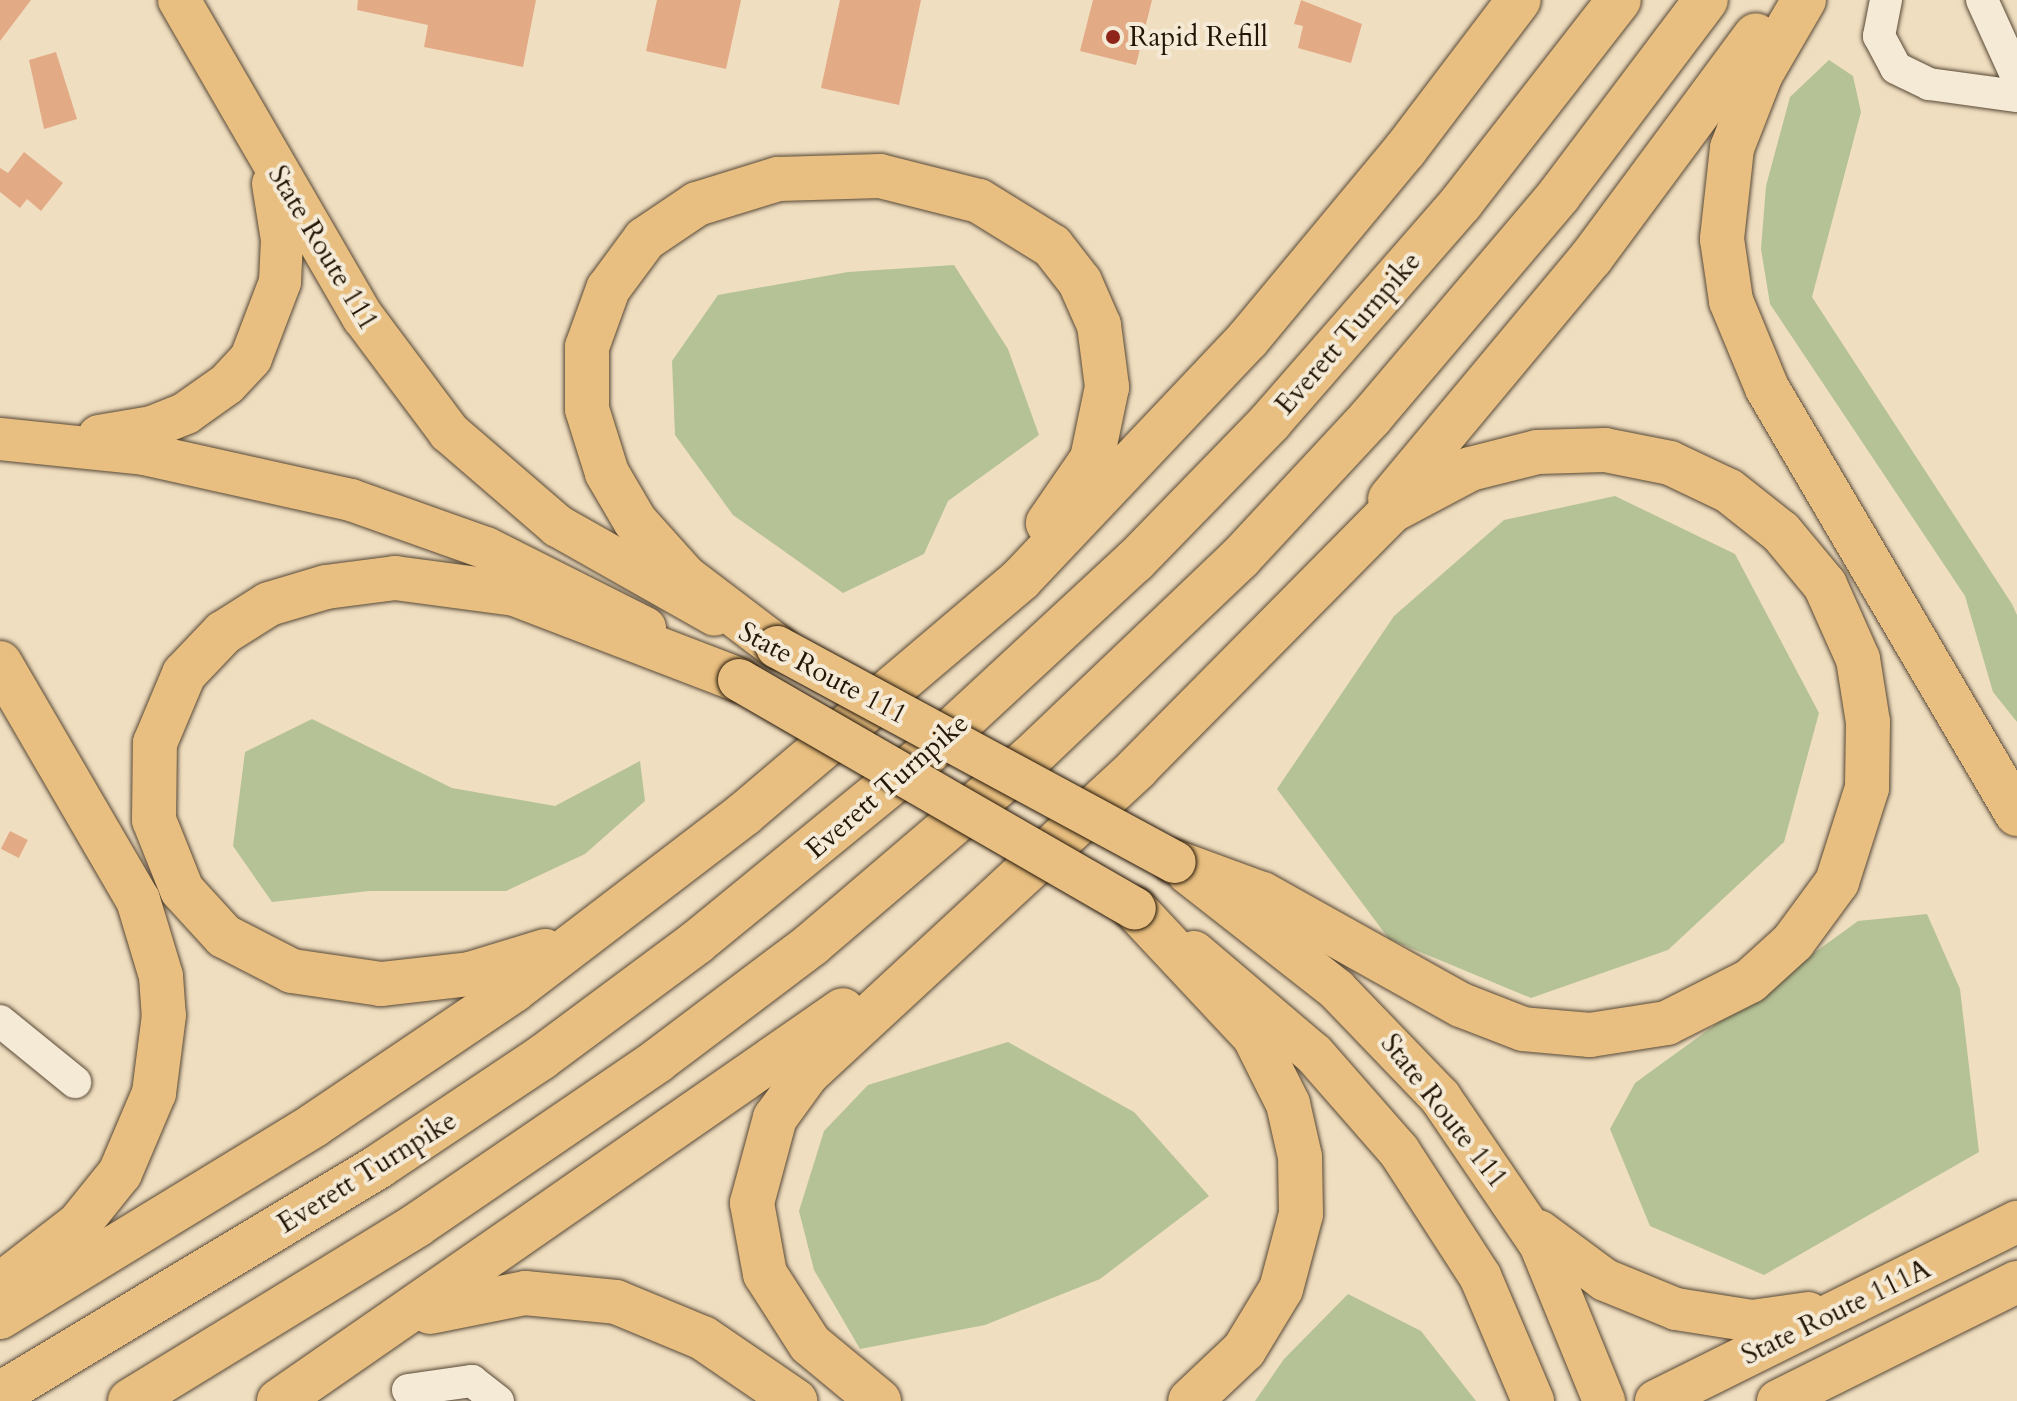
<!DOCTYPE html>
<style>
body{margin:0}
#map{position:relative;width:2017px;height:1401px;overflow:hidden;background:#f0dec0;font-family:Cardo,serif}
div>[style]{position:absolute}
.green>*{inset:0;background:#b5c296}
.building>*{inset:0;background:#e3aa86;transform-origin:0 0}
.roads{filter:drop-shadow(0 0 2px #574835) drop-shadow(0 0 2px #574835)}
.minor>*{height:32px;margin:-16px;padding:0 16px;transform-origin:16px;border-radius:16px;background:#f5ead6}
.major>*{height:42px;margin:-21px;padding:0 21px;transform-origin:21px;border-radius:21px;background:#e8bf80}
.highway>*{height:44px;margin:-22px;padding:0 22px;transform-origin:22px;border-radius:22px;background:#e8bf80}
.bridges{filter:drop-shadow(0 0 2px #241607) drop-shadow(0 0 2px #241607)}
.major-bridge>*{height:42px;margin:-21px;padding:0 21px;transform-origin:21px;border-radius:21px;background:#e8bf80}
.dots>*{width:22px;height:22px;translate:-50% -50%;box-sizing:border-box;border:4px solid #f5ead6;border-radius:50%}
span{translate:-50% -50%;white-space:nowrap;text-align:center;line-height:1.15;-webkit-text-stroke:8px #f5ead6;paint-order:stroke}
.poi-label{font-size:28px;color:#241607}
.left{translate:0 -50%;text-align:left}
.street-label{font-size:28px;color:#241607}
</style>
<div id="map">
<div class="green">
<i style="clip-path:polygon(1829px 60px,1853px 76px,1861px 112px,1812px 297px,2012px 604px,2017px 615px,2017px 722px,1993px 692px,1965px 596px,1770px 304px,1761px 249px,1766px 186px,1790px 97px)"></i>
<i style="clip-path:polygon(954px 265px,1008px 349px,1039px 435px,948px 501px,924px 554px,843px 593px,733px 515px,675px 435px,672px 361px,718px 295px,848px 272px)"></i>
<i style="clip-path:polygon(1615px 496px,1735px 554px,1819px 713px,1784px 842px,1668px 950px,1531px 998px,1389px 939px,1277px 789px,1394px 616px,1504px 520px)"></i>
<i style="clip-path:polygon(312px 719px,452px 788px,555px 806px,640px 761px,645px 801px,585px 854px,506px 891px,369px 891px,272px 902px,233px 846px,245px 752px)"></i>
<i style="clip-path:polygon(1927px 914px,1960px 989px,1979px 1152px,1764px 1275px,1650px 1226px,1610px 1129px,1635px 1083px,1858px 921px)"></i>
<i style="clip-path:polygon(1008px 1042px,1134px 1112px,1209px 1196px,1100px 1279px,985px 1325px,860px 1349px,814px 1270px,799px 1211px,824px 1131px,868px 1085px)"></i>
<i style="clip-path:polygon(1348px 1294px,1421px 1331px,1476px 1401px,1255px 1401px,1284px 1359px)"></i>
</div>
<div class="building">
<i style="clip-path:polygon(0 0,31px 0,0 41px)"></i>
<i style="clip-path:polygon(358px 0,536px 0,523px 67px,424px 47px,428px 25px,357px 10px)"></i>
<i style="clip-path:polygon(657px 0,741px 0,726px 69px,646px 51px)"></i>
<i style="clip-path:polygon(840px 0,921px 0,899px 105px,821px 88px)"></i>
<i style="clip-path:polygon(1093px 0,1152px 0,1136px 65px,1080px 51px)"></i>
<i style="clip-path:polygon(1301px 0,1362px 24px,1351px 63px,1298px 48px,1303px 26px,1294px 24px)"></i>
<i style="clip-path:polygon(56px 52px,77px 119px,44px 129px,29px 60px)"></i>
<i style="clip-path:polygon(24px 152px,63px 183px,41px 211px,27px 199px,20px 208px,0 192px,0 168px,8px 173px)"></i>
<i style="left:10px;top:831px;width:20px;height:20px;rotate:27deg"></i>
</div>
<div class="roads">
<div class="minor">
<i style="left:1886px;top:0;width:37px;rotate:101deg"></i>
<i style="left:1879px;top:36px;width:36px;rotate:62deg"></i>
<i style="left:1896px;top:68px;width:37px;rotate:26deg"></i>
<i style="left:1929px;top:84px;width:89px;rotate:7.8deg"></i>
<i style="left:1982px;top:0;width:85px;rotate:65.6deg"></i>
<i style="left:0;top:1021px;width:97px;rotate:39.1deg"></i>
<i style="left:408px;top:1390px;width:65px;rotate:-8deg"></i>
<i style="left:472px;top:1381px;width:33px;rotate:38deg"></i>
</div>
<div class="major">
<i style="left:179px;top:0;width:367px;rotate:59.9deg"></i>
<i style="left:363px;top:317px;width:144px;rotate:53.2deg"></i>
<i style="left:449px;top:432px;width:144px;rotate:40.8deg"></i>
<i style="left:558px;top:526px;width:180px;rotate:29.5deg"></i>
<i style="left:99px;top:436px;width:54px;rotate:-9.6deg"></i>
<i style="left:152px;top:427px;width:37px;rotate:-22deg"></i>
<i style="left:186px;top:413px;width:50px;rotate:-35.3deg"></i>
<i style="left:227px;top:384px;width:35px;rotate:-47deg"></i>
<i style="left:251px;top:358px;width:81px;rotate:-69.1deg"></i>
<i style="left:280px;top:282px;width:42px;rotate:-87.3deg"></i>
<i style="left:282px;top:240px;width:57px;rotate:-99.1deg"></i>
<i style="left:0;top:439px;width:145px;rotate:5.9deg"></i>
<i style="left:144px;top:454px;width:212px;rotate:12.5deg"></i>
<i style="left:351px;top:500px;width:143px;rotate:19.6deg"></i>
<i style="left:486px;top:548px;width:178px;rotate:26.7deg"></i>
<i style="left:1188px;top:873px;width:189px;rotate:38.1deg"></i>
<i style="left:1337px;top:990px;width:149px;rotate:46.1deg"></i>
<i style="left:1440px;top:1097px;width:178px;rotate:55.8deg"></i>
<i style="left:1540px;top:1244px;width:170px;rotate:67.8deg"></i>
<i style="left:1194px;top:952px;width:157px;rotate:40.4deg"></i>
<i style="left:1314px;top:1054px;width:129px;rotate:48.8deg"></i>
<i style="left:1399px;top:1151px;width:149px;rotate:57.1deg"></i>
<i style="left:1480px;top:1276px;width:136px;rotate:67deg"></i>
<i style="left:1539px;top:1231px;width:82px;rotate:36.6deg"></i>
<i style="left:1605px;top:1280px;width:77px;rotate:22.2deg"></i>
<i style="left:1676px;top:1309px;width:77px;rotate:9deg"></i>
<i style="left:1752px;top:1321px;width:57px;rotate:-8.1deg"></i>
<i style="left:1656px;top:1401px;width:403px;rotate:-26.4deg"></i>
<i style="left:1778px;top:1401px;width:267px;rotate:-26.5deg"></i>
</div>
<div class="highway">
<i style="left:1804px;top:0;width:86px;rotate:120.2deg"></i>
<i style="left:1761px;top:74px;width:79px;rotate:111.4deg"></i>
<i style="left:1732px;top:148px;width:92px;rotate:96.3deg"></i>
<i style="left:1722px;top:239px;width:63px;rotate:81.7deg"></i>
<i style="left:1731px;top:301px;width:94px;rotate:67.5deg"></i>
<i style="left:1767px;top:388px;width:494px;rotate:59.6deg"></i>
<i style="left:1390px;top:499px;width:314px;rotate:-50.2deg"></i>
<i style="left:1591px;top:258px;width:277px;rotate:-53.5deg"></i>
<i style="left:777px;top:647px;width:116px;rotate:-142.7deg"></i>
<i style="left:685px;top:577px;width:75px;rotate:-131.8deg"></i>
<i style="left:635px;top:521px;width:56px;rotate:-120.3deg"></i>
<i style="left:607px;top:473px;width:67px;rotate:-107.4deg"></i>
<i style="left:587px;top:409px;width:62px;rotate:-90deg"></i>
<i style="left:587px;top:347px;width:62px;rotate:-70.1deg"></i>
<i style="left:608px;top:289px;width:62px;rotate:-53.5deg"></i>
<i style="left:645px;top:239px;width:63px;rotate:-33.9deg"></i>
<i style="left:697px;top:204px;width:85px;rotate:-17.2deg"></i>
<i style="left:778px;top:179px;width:102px;rotate:-1.7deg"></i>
<i style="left:880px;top:176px;width:102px;rotate:14.2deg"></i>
<i style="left:979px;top:201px;width:86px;rotate:31.7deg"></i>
<i style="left:1052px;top:246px;width:46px;rotate:52.1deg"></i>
<i style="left:1080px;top:282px;width:47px;rotate:66.2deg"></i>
<i style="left:1099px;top:325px;width:63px;rotate:82.6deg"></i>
<i style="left:1107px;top:387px;width:74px;rotate:101.8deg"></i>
<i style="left:1092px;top:459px;width:78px;rotate:124.5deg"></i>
<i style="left:0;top:663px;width:274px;rotate:59.8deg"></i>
<i style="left:138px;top:900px;width:79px;rotate:73.2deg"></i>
<i style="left:161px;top:976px;width:39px;rotate:86deg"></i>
<i style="left:164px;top:1015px;width:79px;rotate:97.3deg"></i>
<i style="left:154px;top:1093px;width:87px;rotate:113deg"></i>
<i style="left:120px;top:1173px;width:65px;rotate:128.8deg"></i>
<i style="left:79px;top:1224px;width:100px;rotate:142.3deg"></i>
<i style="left:1135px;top:909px;width:174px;rotate:46.9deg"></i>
<i style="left:1254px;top:1036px;width:76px;rotate:63.4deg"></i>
<i style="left:1288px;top:1104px;width:54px;rotate:77.2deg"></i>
<i style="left:1300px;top:1157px;width:57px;rotate:89deg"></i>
<i style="left:1301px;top:1214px;width:78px;rotate:104.9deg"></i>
<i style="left:1281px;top:1289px;width:71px;rotate:121.2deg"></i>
<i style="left:1244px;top:1350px;width:74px;rotate:136.6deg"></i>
<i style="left:545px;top:951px;width:78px;rotate:163deg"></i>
<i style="left:470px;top:974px;width:90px;rotate:173.6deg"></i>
<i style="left:381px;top:984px;width:90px;rotate:-171.7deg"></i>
<i style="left:292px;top:971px;width:76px;rotate:-152.8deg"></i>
<i style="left:224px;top:936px;width:62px;rotate:-132.4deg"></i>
<i style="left:182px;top:890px;width:75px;rotate:-111.8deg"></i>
<i style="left:154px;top:820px;width:77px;rotate:-89.3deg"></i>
<i style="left:155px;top:743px;width:75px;rotate:-67.2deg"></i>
<i style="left:184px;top:674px;width:57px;rotate:-46.4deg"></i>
<i style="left:223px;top:633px;width:54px;rotate:-32.2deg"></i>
<i style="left:269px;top:604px;width:59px;rotate:-16.6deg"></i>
<i style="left:326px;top:587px;width:70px;rotate:-7.4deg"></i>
<i style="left:395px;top:578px;width:121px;rotate:7.6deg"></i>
<i style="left:515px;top:594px;width:240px;rotate:21deg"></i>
<i style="left:430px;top:1312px;width:97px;rotate:-11.3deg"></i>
<i style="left:525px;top:1293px;width:91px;rotate:5.6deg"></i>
<i style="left:616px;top:1302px;width:94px;rotate:22.5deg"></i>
<i style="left:703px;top:1338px;width:112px;rotate:34.4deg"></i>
<i style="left:0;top:1317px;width:368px;rotate:-31.4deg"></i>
<i style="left:314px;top:1125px;width:241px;rotate:-34deg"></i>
<i style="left:514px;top:990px;width:290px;rotate:-37.4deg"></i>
<i style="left:744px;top:814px;width:363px;rotate:-40.3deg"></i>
<i style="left:1021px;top:579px;width:330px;rotate:-46.6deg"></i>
<i style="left:1248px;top:339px;width:246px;rotate:-50.3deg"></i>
<i style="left:1405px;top:150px;width:188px;rotate:-52.8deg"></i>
<i style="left:0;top:1394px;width:442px;rotate:-31deg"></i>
<i style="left:379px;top:1166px;width:195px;rotate:-33.7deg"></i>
<i style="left:541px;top:1058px;width:194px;rotate:-36.6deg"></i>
<i style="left:697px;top:942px;width:292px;rotate:-39.3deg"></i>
<i style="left:923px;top:757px;width:289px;rotate:-42.8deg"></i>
<i style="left:1135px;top:561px;width:194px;rotate:-45.8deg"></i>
<i style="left:1270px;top:422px;width:291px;rotate:-48.9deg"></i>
<i style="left:1461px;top:203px;width:257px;rotate:-52.1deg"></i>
<i style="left:130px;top:1401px;width:337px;rotate:-31.5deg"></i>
<i style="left:417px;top:1225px;width:291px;rotate:-34.3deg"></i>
<i style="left:657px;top:1061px;width:194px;rotate:-37deg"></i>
<i style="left:812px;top:944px;width:288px;rotate:-40.5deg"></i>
<i style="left:1031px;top:757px;width:289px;rotate:-43.6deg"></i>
<i style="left:1240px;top:558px;width:192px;rotate:-47.1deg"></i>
<i style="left:1371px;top:417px;width:291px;rotate:-49.7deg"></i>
<i style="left:1559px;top:195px;width:244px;rotate:-53deg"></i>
<i style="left:279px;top:1401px;width:686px;rotate:-34.73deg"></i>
<i style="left:879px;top:1401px;width:89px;rotate:-140.4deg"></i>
<i style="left:810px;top:1344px;width:83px;rotate:-122.7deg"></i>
<i style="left:765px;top:1274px;width:72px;rotate:-100.4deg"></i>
<i style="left:752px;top:1203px;width:88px;rotate:-74.9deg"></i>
<i style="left:775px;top:1118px;width:54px;rotate:-54deg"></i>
<i style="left:807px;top:1074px;width:450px;rotate:-42.8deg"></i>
<i style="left:1137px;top:768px;width:361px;rotate:-45.3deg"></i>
<i style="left:1391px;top:511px;width:89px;rotate:-28deg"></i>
<i style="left:1470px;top:469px;width:69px;rotate:-14.2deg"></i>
<i style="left:1537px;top:452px;width:68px;rotate:-1.7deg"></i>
<i style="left:1605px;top:450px;width:66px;rotate:11.3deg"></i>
<i style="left:1670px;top:463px;width:65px;rotate:25.4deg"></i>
<i style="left:1729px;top:491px;width:66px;rotate:38.3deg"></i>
<i style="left:1781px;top:532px;width:69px;rotate:50.3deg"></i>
<i style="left:1825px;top:585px;width:81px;rotate:66deg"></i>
<i style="left:1858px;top:659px;width:64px;rotate:81deg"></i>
<i style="left:1868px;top:722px;width:66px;rotate:90.9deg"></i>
<i style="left:1867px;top:788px;width:99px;rotate:107.7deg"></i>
<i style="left:1837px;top:882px;width:74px;rotate:126.3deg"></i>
<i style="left:1793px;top:942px;width:58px;rotate:137.8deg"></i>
<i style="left:1750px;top:981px;width:93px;rotate:153.2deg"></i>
<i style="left:1667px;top:1023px;width:78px;rotate:171.1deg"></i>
<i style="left:1590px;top:1035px;width:67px;rotate:-174.9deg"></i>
<i style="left:1523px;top:1029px;width:66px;rotate:-158.8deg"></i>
<i style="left:1461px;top:1005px;width:228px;rotate:-150.8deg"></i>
<i style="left:1262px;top:894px;width:93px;rotate:-159.8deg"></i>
</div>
</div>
<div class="bridges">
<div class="major-bridge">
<i style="left:777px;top:647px;width:452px;rotate:28.4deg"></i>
<i style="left:739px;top:680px;width:457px;rotate:30deg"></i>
</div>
</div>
<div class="dots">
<i style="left:1113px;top:37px;background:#8f2418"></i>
</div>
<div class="poi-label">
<span class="left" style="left:1129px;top:37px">Rapid Refill</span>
</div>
<div class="street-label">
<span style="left:323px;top:248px;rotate:59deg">State Route 111</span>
<span style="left:1348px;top:333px;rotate:-49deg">Everett Turnpike</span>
<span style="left:823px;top:673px;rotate:28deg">State Route 111</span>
<span style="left:887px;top:786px;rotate:-41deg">Everett Turnpike</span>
<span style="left:1444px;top:1111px;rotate:52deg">State Route 111</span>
<span style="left:367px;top:1172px;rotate:-32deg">Everett Turnpike</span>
<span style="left:1836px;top:1312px;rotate:-26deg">State Route 111A</span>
</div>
</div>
